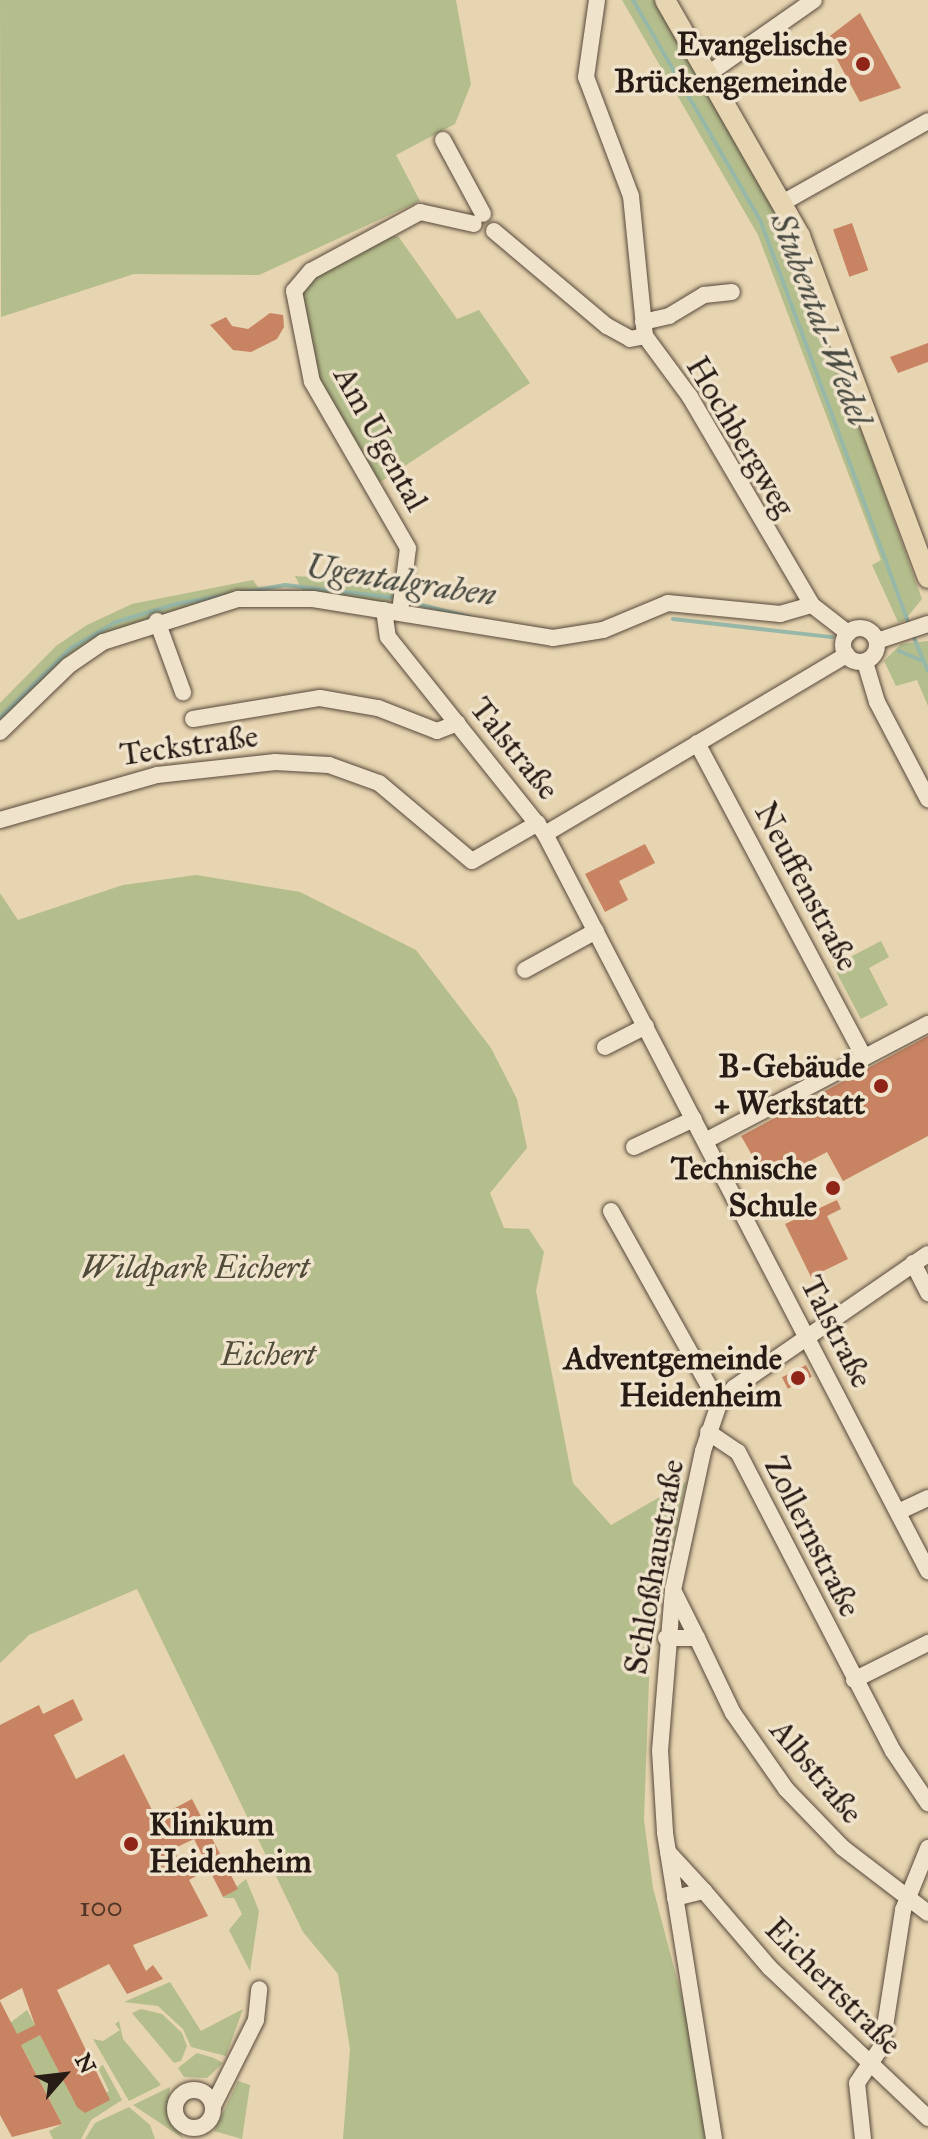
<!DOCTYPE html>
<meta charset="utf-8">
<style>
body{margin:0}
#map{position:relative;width:928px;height:2139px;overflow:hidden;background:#e7d4b0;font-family:"IM FELL Great Primer",serif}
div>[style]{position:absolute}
.green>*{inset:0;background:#b4bd8c}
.stream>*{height:4px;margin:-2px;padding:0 2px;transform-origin:2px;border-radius:2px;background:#97b8a8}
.building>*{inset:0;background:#c78362;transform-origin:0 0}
.roads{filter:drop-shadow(0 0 2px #57493c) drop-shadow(0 0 2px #57493c)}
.minor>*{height:16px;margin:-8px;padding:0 8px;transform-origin:8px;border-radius:8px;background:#efe3cc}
.minor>.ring{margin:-8px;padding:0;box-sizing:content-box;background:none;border:16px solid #efe3cc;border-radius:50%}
.major>*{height:20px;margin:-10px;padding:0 10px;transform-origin:10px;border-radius:10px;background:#e7d4b0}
.dots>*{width:22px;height:22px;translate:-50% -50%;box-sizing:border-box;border:4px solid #efe3cc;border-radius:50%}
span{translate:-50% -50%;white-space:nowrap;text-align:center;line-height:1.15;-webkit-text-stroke:7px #efe3cc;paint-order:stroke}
.number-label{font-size:28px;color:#4f3528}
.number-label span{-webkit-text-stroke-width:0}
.poi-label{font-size:32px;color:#271b15;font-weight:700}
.right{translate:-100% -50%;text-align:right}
.left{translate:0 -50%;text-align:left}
.street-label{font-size:32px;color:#271b15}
.park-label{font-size:32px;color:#514c39;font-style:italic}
.water-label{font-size:34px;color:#494a41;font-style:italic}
.north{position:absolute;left:24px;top:2035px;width:80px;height:80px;-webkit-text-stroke:6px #efe3cc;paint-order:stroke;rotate:62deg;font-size:22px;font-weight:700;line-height:32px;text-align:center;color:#271b15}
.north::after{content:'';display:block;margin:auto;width:28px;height:36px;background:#271b15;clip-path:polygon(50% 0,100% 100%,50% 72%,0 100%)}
</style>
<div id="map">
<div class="green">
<i style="clip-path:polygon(0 0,456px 0,471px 84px,455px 124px,396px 155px,420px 201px,259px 275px,134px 274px,1px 317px)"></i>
<i style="clip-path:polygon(622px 0,656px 0,771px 203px,812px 293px,922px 599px,904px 621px,898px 622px,872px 565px,881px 560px,758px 235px)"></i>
<i style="clip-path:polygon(381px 236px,398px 236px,457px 319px,479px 310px,530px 383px,373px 487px,313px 382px,301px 279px)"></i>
<i style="clip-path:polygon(295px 576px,378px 581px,378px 588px,399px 592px,385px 604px,304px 594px)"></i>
<i style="clip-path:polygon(253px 580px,261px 592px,123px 628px,0 726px,0 703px,56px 646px,87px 625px,132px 604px)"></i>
<i style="clip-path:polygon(928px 641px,928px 706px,917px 680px,896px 686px,884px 661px,901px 644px)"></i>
<i style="clip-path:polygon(196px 875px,300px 892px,416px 950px,491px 1048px,517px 1099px,527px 1148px,490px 1193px,504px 1228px,529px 1229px,544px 1252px,536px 1291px,573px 1483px,611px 1525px,686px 1482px,650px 1652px,644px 1820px,653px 1888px,691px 2032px,706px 2139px,343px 2139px,350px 2049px,338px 1974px,303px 1932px,137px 1589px,29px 1635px,0 1663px,0 893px,18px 920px,123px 885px)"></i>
<i style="clip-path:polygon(881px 941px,889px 957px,869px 968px,888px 1005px,861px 1019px,833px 966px)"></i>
<i style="clip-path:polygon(246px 1879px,259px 1911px,250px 1971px,229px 1930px,242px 1914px,234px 1898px,223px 1898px)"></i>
<i style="clip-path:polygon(170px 1982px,201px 2031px,243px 2009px,226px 2056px,191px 2047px,183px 2029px,158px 2006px,124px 2002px)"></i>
<i style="clip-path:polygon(141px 2009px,162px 2014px,182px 2033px,187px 2046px,181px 2061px,174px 2063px,132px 2013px)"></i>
<i style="clip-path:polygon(27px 2010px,35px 2025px,28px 2029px,40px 2035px,77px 2106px,109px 2091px,98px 2068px,103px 2065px,122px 2100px,91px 2120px,81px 2139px,53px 2139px,49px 2131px,62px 2124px,10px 2023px)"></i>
<i style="clip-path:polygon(119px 2021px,123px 2039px,161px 2085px,129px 2101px,93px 2039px,103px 2041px,120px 2030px,115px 2024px)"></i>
<i style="clip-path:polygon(197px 2053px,214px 2058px,223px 2063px,207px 2078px,184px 2077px,178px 2068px)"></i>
<i style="clip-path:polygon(238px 2081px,250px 2085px,242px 2139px,214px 2131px)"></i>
<i style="clip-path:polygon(170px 2087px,167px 2115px,184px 2139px,133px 2105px)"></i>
<i style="clip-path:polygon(129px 2107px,150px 2125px,155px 2139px,85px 2139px,95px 2123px)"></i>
</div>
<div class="stream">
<i style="left:633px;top:0;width:256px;rotate:60deg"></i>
<i style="left:761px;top:222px;width:429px;rotate:69.8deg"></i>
<i style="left:405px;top:601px;width:67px;rotate:13.8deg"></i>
<i style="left:673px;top:619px;width:160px;rotate:6.5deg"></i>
<i style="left:912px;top:633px;width:41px;rotate:67.2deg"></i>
<i style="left:899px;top:651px;width:26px;rotate:23deg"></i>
<i style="left:0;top:717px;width:99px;rotate:-44.2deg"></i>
<i style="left:71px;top:648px;width:52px;rotate:-30deg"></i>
<i style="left:116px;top:622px;width:63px;rotate:-16.7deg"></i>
<i style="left:176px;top:604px;width:111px;rotate:-9.9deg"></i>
<i style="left:285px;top:585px;width:113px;rotate:6.6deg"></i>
</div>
<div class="building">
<i style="clip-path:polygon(860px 13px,901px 88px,860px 102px,826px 39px)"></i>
<i style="left:852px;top:223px;width:50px;height:20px;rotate:71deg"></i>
<i style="clip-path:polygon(270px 313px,283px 315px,284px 327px,277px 339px,251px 352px,233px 350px,210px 325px,226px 317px,232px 326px,248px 329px)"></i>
<i style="clip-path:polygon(928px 343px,928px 362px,898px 373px,890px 357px)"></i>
<i style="clip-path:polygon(645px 844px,655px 863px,619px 881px,628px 900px,605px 912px,585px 874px)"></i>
<i style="clip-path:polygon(928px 1036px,928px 1136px,843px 1181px,827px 1152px,768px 1183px,741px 1136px)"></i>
<i style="clip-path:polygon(837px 1200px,841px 1209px,827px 1216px,848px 1259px,811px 1277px,785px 1224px)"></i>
<i style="left:806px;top:1365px;width:13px;height:27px;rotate:63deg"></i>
<i style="clip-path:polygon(evenodd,73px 1699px,83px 1720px,54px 1735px,76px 1779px,124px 1754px,156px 1818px,192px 1799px,238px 1889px,223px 1897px,209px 1869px,189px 1880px,208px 1916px,133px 1945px,146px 1971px,153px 1965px,163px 1979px,127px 1994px,109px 1964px,57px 1990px,110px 2100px,85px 2113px,77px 2107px,40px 2035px,21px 2045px,62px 2124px,12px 2137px,0 2115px,0 2001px,17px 2034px,35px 2025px,22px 1988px,0 2000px,0 1725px,39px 1705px,43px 1714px,73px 1699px,194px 1839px,205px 1861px,185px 1871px,173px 1849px,194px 1839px)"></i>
</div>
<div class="roads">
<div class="minor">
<i style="left:597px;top:0;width:78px;rotate:98.1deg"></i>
<i style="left:586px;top:77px;width:127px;rotate:69.3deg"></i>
<i style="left:631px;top:196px;width:141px;rotate:84.3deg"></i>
<i style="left:645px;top:336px;width:76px;rotate:53.6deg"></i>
<i style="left:690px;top:397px;width:241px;rotate:59.6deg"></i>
<i style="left:812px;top:605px;width:46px;rotate:37.9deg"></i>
<i style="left:708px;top:74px;width:129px;rotate:-34.9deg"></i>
<i style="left:443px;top:140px;width:84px;rotate:61.6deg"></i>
<i style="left:782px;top:203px;width:167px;rotate:-29.3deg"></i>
<i style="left:494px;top:231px;width:148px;rotate:40.1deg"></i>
<i style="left:607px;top:326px;width:26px;rotate:29deg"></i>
<i style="left:630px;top:339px;width:15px;rotate:-11deg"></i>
<i style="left:643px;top:322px;width:27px;rotate:-13deg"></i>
<i style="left:669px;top:316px;width:41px;rotate:-31deg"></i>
<i style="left:704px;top:295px;width:28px;rotate:-6deg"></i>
<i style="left:384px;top:610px;width:27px;rotate:82deg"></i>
<i style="left:388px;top:637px;width:252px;rotate:51.4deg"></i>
<i style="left:545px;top:834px;width:831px;rotate:62.54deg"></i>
<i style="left:400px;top:612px;width:64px;rotate:-82.9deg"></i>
<i style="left:408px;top:548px;width:192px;rotate:-120deg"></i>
<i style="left:312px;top:382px;width:93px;rotate:-101.2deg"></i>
<i style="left:294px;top:291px;width:26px;rotate:-50deg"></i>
<i style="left:311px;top:271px;width:124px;rotate:-28.4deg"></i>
<i style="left:420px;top:212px;width:55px;rotate:12.5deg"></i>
<i style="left:157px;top:621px;width:76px;rotate:69.9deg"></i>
<i class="ring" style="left:843px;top:628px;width:18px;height:18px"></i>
<i style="left:877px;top:641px;width:54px;rotate:-18.4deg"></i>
<i style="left:865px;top:662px;width:42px;rotate:73.3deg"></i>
<i style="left:877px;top:702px;width:110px;rotate:62.3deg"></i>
<i style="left:193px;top:719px;width:129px;rotate:-9.4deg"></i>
<i style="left:320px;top:698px;width:59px;rotate:9.8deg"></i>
<i style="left:378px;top:708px;width:63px;rotate:21.3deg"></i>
<i style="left:437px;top:731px;width:22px;rotate:-21deg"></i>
<i style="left:0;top:732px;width:95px;rotate:-44.1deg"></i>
<i style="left:68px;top:666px;width:42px;rotate:-34.4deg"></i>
<i style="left:103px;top:642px;width:142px;rotate:-17.7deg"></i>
<i style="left:238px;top:599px;width:75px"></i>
<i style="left:313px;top:599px;width:243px;rotate:9.2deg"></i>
<i style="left:553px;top:638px;width:51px;rotate:-9.1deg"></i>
<i style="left:603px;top:630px;width:70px;rotate:-22.6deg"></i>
<i style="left:668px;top:603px;width:113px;rotate:5.6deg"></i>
<i style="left:780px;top:614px;width:33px;rotate:-16deg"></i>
<i style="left:697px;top:743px;width:356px;rotate:62deg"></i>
<i style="left:0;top:820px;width:163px;rotate:-16deg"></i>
<i style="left:157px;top:775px;width:119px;rotate:-6.3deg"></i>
<i style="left:275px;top:762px;width:54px;rotate:3.2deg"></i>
<i style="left:329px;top:765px;width:53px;rotate:19.8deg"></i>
<i style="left:379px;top:783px;width:121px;rotate:40deg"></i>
<i style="left:472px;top:861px;width:76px;rotate:-29.9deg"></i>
<i style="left:545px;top:834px;width:351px;rotate:-30.7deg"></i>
<i style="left:525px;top:970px;width:81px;rotate:-28.8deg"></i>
<i style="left:605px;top:1047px;width:46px;rotate:-27.1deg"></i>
<i style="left:705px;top:1141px;width:252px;rotate:-27.7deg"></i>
<i style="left:634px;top:1147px;width:66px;rotate:-25deg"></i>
<i style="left:611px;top:1211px;width:221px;rotate:60.8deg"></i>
<i style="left:913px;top:1263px;width:34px;rotate:63deg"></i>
<i style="left:708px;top:1432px;width:36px;rotate:34deg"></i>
<i style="left:738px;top:1452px;width:337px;rotate:62.6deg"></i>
<i style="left:893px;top:1751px;width:63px;rotate:56.1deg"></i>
<i style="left:898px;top:1512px;width:33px;rotate:-25deg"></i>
<i style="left:673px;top:1590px;width:54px;rotate:63.4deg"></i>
<i style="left:666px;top:1638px;width:31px"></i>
<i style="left:697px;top:1638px;width:83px;rotate:64.4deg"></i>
<i style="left:733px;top:1713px;width:93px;rotate:55.1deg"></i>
<i style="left:786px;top:1789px;width:82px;rotate:46deg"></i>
<i style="left:843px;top:1848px;width:107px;rotate:37.4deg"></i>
<i style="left:854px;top:1680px;width:83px;rotate:-26.6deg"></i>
<i style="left:668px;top:1852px;width:53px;rotate:47.3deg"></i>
<i style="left:675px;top:1898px;width:30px;rotate:-14deg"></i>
<i style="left:704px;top:1891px;width:101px;rotate:49.4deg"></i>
<i style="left:770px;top:1968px;width:218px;rotate:43.5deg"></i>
<i class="ring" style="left:175px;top:2090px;width:22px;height:22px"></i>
<i style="left:213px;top:2106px;width:96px;rotate:-63.4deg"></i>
<i style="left:256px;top:2020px;width:31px;rotate:-84deg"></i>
<i style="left:714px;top:2139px;width:311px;rotate:-99.1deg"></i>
<i style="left:665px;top:1832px;width:81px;rotate:-93.5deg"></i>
<i style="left:660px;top:1751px;width:162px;rotate:-85.4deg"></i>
<i style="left:673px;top:1590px;width:142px;rotate:-77.8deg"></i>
<i style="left:703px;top:1451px;width:50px;rotate:-71.2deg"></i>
<i style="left:719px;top:1404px;width:23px;rotate:-47deg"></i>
<i style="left:735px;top:1387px;width:234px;rotate:-34.6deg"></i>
<i style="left:863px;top:2139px;width:56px;rotate:-96.1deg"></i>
<i style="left:857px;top:2083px;width:45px;rotate:-56deg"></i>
<i style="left:882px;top:2046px;width:138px;rotate:-81.2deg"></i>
<i style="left:903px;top:1910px;width:67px;rotate:-68deg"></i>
</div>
<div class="major">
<i style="left:665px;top:0;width:272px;rotate:60.2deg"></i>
<i style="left:800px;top:236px;width:365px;rotate:69.5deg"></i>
</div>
</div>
<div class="dots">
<i style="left:863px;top:64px;background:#8f2418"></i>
<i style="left:881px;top:1086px;background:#8f2418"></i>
<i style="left:833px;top:1188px;background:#8f2418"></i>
<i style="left:798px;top:1378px;background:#8f2418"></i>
<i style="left:131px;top:1844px;background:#8f2418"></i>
</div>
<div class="number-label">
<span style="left:101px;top:1907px">100</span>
</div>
<div class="poi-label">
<span class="right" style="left:847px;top:64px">Evangelische<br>Brückengemeinde</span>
<span class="right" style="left:865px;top:1086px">B-Gebäude<br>+ Werkstatt</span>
<span class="right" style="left:817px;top:1188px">Technische<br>Schule</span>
<span class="right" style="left:782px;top:1378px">Adventgemeinde<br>Heidenheim</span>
<span class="left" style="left:149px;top:1844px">Klinikum<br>Heidenheim</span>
</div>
<div class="street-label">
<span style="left:740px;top:437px;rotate:59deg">Hochbergweg</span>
<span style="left:380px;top:439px;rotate:61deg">Am Ugental</span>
<span style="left:189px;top:746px;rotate:-8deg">Teckstraße</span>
<span style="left:514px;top:749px;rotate:51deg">Talstraße</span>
<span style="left:806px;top:887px;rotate:62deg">Neuffenstraße</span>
<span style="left:836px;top:1332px;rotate:63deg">Talstraße</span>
<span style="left:812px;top:1537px;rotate:63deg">Zollernstraße</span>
<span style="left:655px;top:1567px;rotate:-80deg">Schloßhaustraße</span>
<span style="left:816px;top:1772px;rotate:50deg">Albstraße</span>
<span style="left:833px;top:1987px;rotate:45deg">Eichertstraße</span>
</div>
<div class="park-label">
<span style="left:195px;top:1268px">Wildpark Eichert</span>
<span style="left:268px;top:1355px">Eichert</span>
</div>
<div class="water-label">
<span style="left:821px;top:319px;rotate:69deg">Stubental-Wedel</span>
<span style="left:401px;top:580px;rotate:9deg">Ugentalgraben</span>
</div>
<div class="north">N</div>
</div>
